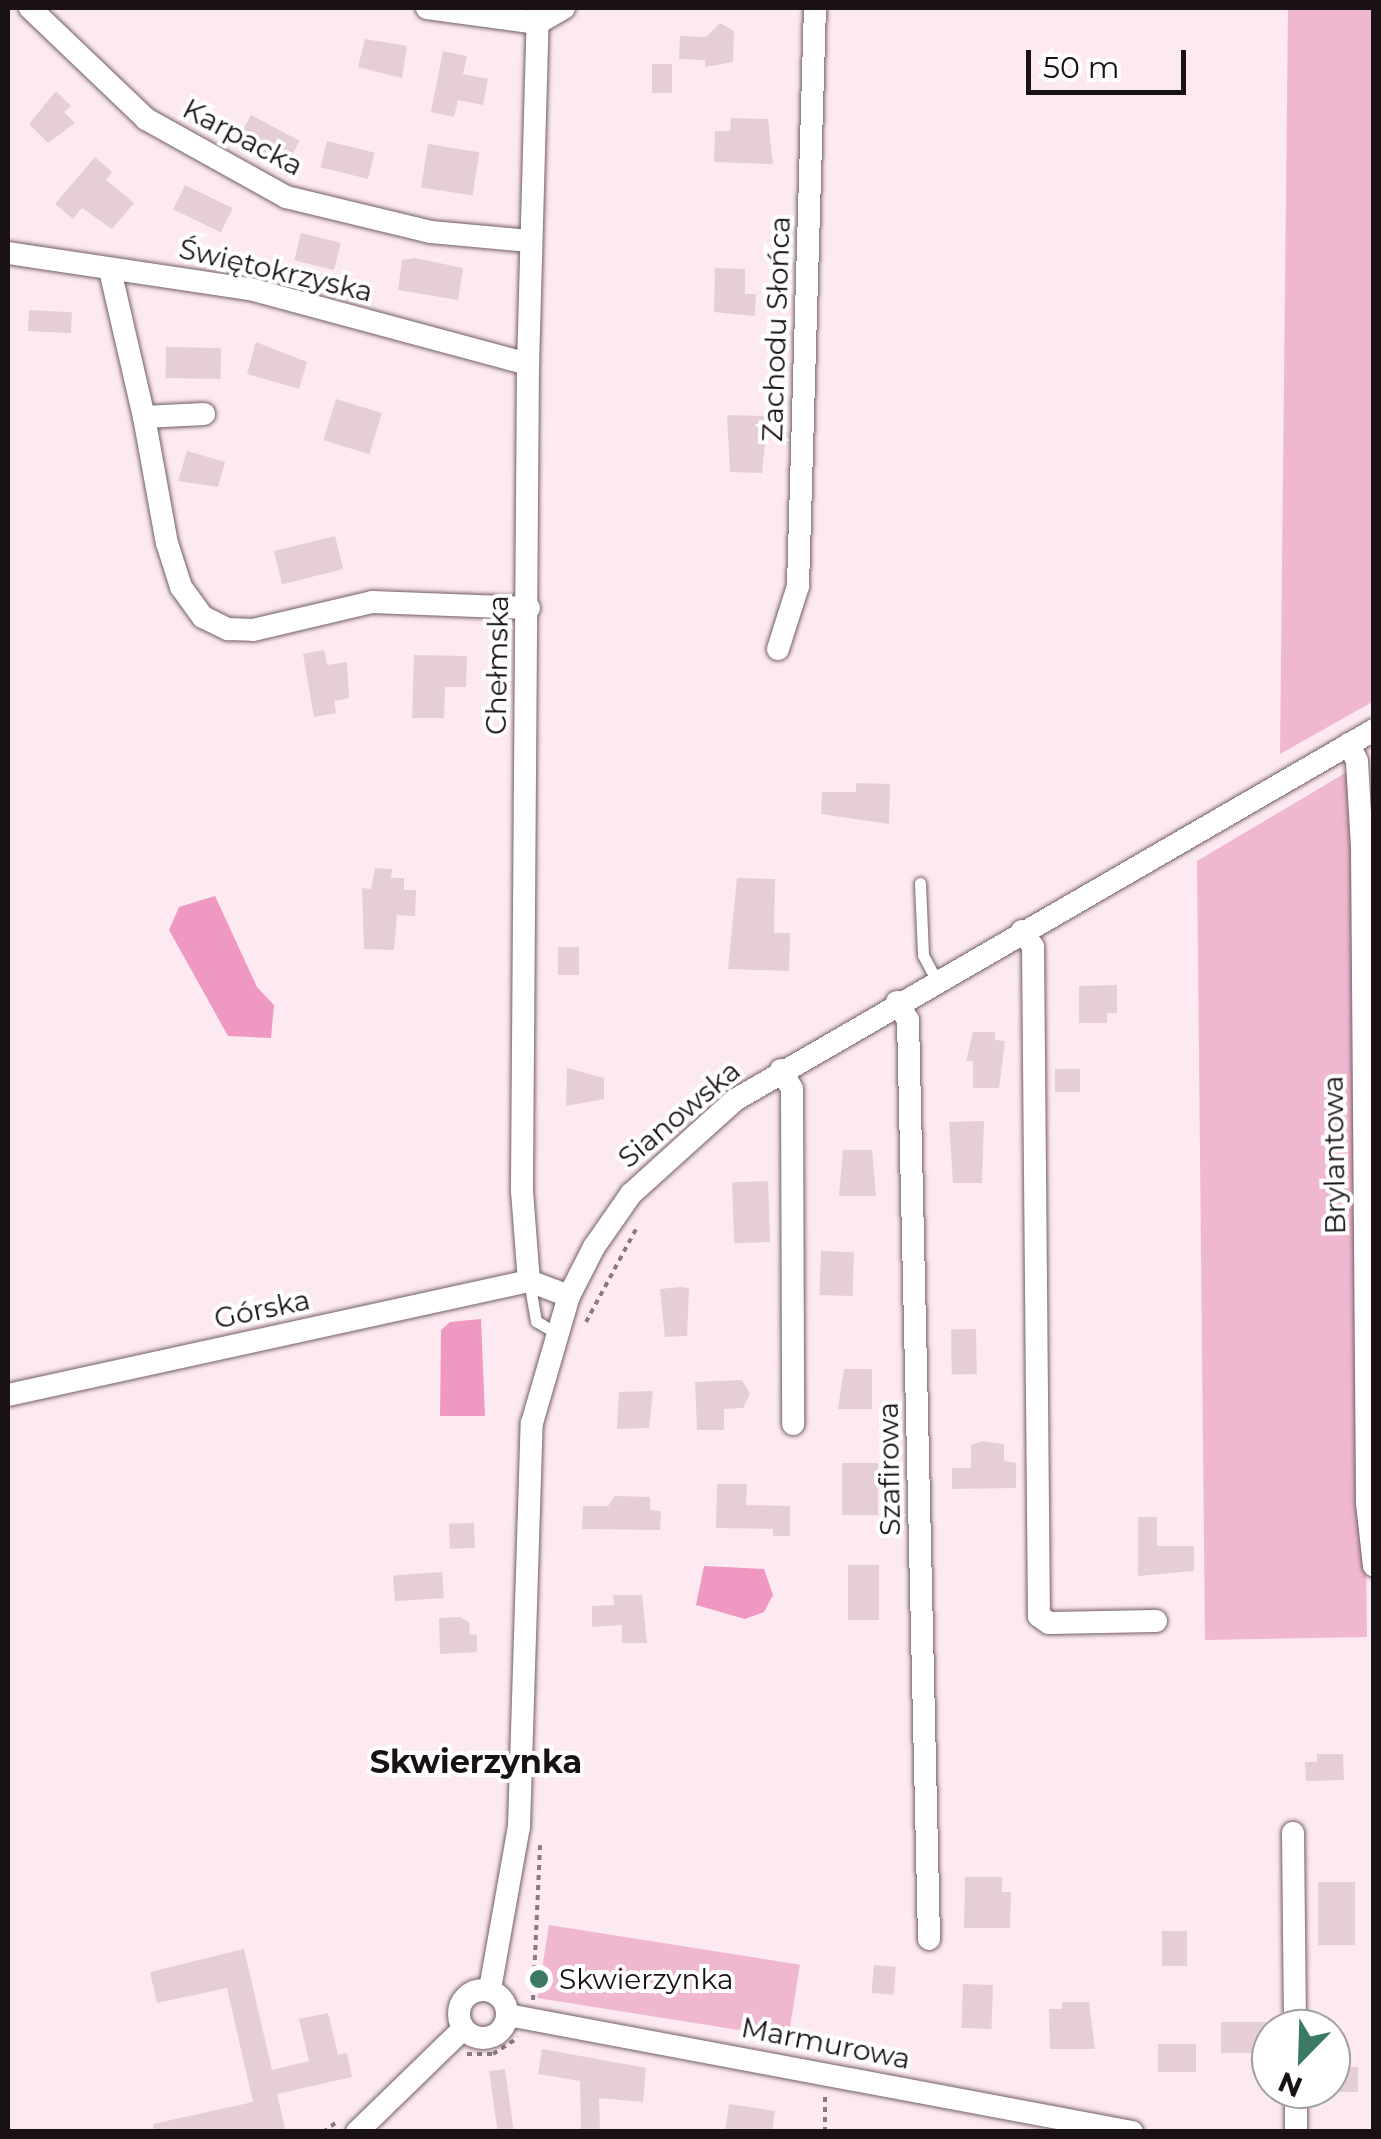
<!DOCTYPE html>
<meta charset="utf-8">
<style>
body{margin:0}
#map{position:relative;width:1381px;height:2139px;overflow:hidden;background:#fde9f1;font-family:Montserrat,sans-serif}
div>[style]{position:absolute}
.green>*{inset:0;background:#f0b7d0;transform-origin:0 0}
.water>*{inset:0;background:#ef99c2}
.building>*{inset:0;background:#e6ced8;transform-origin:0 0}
.path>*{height:4px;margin-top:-2px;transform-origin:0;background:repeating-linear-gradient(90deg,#887a80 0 5px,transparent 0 10px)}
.roads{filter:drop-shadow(0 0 2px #735e67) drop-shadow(0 0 2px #735e67)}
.service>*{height:11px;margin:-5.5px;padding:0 5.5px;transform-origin:5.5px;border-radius:5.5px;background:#fff}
.minor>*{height:22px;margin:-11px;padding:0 11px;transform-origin:11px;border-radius:11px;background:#fff}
.minor>.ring{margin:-11px;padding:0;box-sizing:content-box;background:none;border:22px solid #fff;border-radius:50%}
.dots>*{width:28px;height:28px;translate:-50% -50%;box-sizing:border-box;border:5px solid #fff;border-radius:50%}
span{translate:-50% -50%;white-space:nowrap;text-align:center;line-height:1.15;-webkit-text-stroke:8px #fff;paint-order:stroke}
.street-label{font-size:28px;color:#191115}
.poi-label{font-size:28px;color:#191115}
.left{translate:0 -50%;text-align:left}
.quarter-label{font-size:32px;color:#191115;font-weight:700}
.frame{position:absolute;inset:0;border:10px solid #191115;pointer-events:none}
.north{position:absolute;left:1251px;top:2009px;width:100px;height:100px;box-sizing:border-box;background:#fff;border:2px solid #a3a0a1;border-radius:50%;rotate:203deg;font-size:28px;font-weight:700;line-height:40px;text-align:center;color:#191115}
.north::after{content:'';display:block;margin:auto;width:35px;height:45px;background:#3b7965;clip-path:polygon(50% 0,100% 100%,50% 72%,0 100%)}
.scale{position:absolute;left:1026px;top:50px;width:160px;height:45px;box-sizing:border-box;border:5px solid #191115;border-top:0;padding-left:12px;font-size:30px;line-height:35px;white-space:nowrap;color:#191115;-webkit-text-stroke:8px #fff;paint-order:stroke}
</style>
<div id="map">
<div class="green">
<i style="clip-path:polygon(1288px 8px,1373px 8px,1374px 701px,1280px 754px)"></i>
<i style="clip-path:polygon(1347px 772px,1355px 778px,1367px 1637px,1205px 1640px,1197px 861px)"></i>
<i style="left:549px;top:1925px;width:254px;height:74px;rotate:9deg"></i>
</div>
<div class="water">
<i style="clip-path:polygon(215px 896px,257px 987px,274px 1005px,271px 1038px,228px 1036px,169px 930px,179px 907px)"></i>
<i style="clip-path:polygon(481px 1319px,485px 1416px,440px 1416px,441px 1330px,450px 1322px)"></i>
<i style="clip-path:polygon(704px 1566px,764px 1569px,773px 1595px,764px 1612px,745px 1619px,696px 1605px)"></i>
</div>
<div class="building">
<i style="clip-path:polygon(720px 23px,734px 31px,733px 62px,705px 67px,705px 60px,679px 59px,680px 36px,706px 37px)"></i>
<i style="clip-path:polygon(365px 39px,407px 46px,402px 78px,358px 67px)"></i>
<i style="clip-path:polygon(443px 51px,467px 56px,463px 74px,488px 79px,483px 105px,458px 100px,454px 117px,431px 112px)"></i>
<i style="left:652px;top:64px;width:20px;height:29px"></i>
<i style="clip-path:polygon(56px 91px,71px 106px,64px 112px,75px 123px,48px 143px,29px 124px)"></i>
<i style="left:251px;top:115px;width:55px;height:28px;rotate:28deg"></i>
<i style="clip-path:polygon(731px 118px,768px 119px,773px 164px,714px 162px,715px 131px,730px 131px)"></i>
<i style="left:327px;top:141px;width:49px;height:27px;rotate:14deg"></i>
<i style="left:428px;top:144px;width:52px;height:44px;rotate:9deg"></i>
<i style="clip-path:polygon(95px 157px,112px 172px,106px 180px,134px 203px,112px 229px,82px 208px,73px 219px,55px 204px)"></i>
<i style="left:185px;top:185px;width:53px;height:27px;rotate:26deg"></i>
<i style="left:301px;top:233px;width:41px;height:28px;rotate:14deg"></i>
<i style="clip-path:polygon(415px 258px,463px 268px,458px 300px,398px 290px,402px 260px)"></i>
<i style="clip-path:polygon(715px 268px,745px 269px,745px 294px,756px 294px,755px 316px,714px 312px)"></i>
<i style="left:29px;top:310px;width:43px;height:21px;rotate:3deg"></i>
<i style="clip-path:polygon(256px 342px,307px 362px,299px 389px,247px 374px)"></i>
<i style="left:166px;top:347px;width:55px;height:31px;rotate:1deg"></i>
<i style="left:336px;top:399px;width:48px;height:43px;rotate:17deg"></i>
<i style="clip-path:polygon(727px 415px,768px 416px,762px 473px,730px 472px)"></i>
<i style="clip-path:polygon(187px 451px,225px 462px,218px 487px,178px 481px)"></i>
<i style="left:335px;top:536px;width:34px;height:63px;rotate:76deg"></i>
<i style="clip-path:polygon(324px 650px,327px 665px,347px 662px,349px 698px,334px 701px,336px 713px,314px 717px,303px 654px)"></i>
<i style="clip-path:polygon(414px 655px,467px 656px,466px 687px,445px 687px,444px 718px,412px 718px)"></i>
<i style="clip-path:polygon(856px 783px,890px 784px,889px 824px,821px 814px,822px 792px,856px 792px)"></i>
<i style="clip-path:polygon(375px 868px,392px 869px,391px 878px,404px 878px,404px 890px,416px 890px,415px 916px,397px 915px,394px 950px,364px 949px,362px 888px,371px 889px)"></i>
<i style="clip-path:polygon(737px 878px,775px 879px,774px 933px,790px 933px,789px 971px,728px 969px)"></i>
<i style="left:558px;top:947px;width:21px;height:28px"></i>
<i style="clip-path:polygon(1117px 985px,1117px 1013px,1107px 1013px,1107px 1023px,1079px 1023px,1079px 986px)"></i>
<i style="clip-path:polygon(973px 1032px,995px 1032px,995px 1040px,1005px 1041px,999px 1088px,973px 1088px,973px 1061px,966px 1061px)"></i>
<i style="clip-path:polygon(567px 1068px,604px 1078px,604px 1099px,566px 1106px)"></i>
<i style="left:1080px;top:1069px;width:23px;height:25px;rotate:90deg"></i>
<i style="clip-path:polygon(984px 1121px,982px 1183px,953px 1183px,949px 1122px)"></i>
<i style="clip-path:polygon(843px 1150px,872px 1150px,876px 1196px,839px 1196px)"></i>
<i style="left:768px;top:1181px;width:61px;height:36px;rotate:88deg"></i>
<i style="left:821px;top:1251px;width:33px;height:44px;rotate:2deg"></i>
<i style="clip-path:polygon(680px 1287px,689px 1288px,687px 1336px,665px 1337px,660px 1289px)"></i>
<i style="left:976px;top:1329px;width:45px;height:25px;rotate:89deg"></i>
<i style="clip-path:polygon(844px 1369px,872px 1369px,872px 1409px,838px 1409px)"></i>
<i style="clip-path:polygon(742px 1380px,750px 1394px,743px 1408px,724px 1409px,724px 1430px,697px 1430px,695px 1382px)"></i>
<i style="clip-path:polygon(653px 1391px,649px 1428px,617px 1429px,619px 1392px)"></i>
<i style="clip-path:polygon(982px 1441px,1004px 1444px,1004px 1461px,1016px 1463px,1016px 1488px,952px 1489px,952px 1468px,971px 1468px,971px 1445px)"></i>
<i style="left:842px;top:1463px;width:36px;height:52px"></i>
<i style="clip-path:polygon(717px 1484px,747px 1484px,746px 1505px,790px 1506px,790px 1536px,773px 1536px,773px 1529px,716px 1528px)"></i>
<i style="clip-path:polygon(615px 1496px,650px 1497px,650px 1510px,661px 1511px,660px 1530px,582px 1529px,583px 1506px,608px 1506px)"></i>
<i style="clip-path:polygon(1138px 1517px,1157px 1517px,1157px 1546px,1194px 1546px,1194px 1571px,1138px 1576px)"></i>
<i style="left:474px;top:1523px;width:25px;height:25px;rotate:88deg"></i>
<i style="left:848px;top:1565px;width:31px;height:55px"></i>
<i style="left:442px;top:1572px;width:26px;height:49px;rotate:86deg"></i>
<i style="clip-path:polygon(613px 1595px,642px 1595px,647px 1643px,622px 1643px,622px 1625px,592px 1627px,592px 1606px,614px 1605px)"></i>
<i style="clip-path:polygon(460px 1617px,469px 1622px,470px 1635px,477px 1634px,477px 1652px,440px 1654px,439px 1618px)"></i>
<i style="clip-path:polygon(1317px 1754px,1343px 1754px,1344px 1780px,1306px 1781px,1305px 1762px,1317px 1762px)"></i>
<i style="clip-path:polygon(965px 1877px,1002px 1877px,1002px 1892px,1011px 1892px,1010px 1928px,964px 1928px)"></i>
<i style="left:1318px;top:1882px;width:37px;height:63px"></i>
<i style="left:1162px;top:1931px;width:25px;height:35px"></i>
<i style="clip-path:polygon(244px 1949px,272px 2070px,309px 2061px,299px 2019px,328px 2013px,338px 2055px,347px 2053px,352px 2077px,277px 2094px,286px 2132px,154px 2132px,153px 2124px,253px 2102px,227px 1988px,157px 2003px,150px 1972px)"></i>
<i style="left:874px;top:1965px;width:22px;height:28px;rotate:5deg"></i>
<i style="left:963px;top:1984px;width:30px;height:44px;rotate:2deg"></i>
<i style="clip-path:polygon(1062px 2002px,1089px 2002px,1095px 2049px,1050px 2049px,1049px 2009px,1062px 2009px)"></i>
<i style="left:1266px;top:2022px;width:31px;height:45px;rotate:90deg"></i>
<i style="left:1196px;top:2044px;width:28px;height:38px;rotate:90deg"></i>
<i style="clip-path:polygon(542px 2049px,646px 2068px,643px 2102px,599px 2098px,600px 2132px,581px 2132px,580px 2081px,538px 2074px)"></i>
<i style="left:1331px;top:2067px;width:27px;height:25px"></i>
<i style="left:505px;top:2069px;width:64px;height:16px;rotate:82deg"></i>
<i style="clip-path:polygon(729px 2104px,775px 2111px,772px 2132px,725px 2132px)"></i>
</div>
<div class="path">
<i style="left:586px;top:1322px;width:106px;rotate:-61.7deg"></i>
<i style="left:533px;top:2000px;width:155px;rotate:-87.4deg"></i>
<i style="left:467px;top:2054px;width:26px"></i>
<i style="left:493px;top:2054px;width:30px;rotate:-33deg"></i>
<i style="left:323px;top:2132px;width:19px;rotate:-36deg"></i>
<i style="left:825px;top:2132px;width:36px;rotate:-90deg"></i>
</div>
<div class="roads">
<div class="service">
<i style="left:920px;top:883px;width:72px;rotate:87.6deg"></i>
<i style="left:923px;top:955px;width:27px;rotate:62deg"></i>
<i style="left:529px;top:1281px;width:41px;rotate:80.1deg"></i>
<i style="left:536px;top:1321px;width:23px;rotate:31deg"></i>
</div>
<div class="minor">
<i style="left:30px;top:8px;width:161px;rotate:43.7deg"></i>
<i style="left:146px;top:119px;width:160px;rotate:29.1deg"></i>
<i style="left:286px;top:197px;width:149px;rotate:13.6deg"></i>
<i style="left:431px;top:232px;width:99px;rotate:5.2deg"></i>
<i style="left:427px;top:8px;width:112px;rotate:7.7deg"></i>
<i style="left:538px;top:23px;width:30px;rotate:-30deg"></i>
<i style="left:538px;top:8px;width:356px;rotate:91.6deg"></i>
<i style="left:528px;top:364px;width:827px;rotate:90.42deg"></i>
<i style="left:522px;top:1191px;width:90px;rotate:85.6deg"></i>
<i style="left:529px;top:1281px;width:43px;rotate:20.6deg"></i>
<i style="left:8px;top:253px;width:245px;rotate:8.5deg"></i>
<i style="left:250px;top:289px;width:288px;rotate:15.1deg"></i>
<i style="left:110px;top:270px;width:151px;rotate:77deg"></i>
<i style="left:204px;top:414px;width:60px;rotate:177.1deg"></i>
<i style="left:144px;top:417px;width:128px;rotate:79.7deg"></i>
<i style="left:167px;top:543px;width:46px;rotate:72.3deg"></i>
<i style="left:181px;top:587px;width:37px;rotate:54deg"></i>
<i style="left:203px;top:617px;width:28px;rotate:26deg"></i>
<i style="left:228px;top:629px;width:25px;rotate:2deg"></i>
<i style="left:253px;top:630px;width:122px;rotate:-13.2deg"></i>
<i style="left:372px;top:602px;width:157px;rotate:2.2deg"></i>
<i style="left:778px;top:649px;width:66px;rotate:-72.4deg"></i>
<i style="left:798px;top:586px;width:578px;rotate:-88.32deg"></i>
<i style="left:1349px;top:744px;width:19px;rotate:65deg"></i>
<i style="left:1357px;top:761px;width:86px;rotate:86.7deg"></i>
<i style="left:1362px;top:847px;width:656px;rotate:89.56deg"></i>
<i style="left:1367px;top:1503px;width:63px;rotate:83.7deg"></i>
<i style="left:1022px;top:931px;width:19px;rotate:55deg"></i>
<i style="left:1033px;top:947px;width:669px;rotate:89.49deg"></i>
<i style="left:1039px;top:1616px;width:12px;rotate:35deg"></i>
<i style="left:1049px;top:1623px;width:107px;rotate:-1.1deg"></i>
<i style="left:897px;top:1002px;width:21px;rotate:59deg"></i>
<i style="left:908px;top:1020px;width:919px;rotate:88.69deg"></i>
<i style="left:781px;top:1070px;width:22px;rotate:60deg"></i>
<i style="left:792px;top:1089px;width:335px;rotate:89.8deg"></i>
<i style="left:8px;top:1395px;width:533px;rotate:-12.34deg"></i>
<i style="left:1293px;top:1833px;width:196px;rotate:89.4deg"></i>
<i style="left:490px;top:1989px;width:165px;rotate:-79.9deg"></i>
<i style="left:519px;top:1827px;width:404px;rotate:-88.2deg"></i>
<i style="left:532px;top:1423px;width:132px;rotate:-73.8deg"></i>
<i style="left:569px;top:1296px;width:55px;rotate:-63deg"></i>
<i style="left:594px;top:1247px;width:65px;rotate:-55.1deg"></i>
<i style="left:631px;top:1194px;width:140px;rotate:-42.1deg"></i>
<i style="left:735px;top:1100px;width:738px;rotate:-30.07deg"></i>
<i class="ring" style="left:459px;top:1990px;width:26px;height:26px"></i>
<i style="left:508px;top:2015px;width:635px;rotate:10.62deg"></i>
<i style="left:1296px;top:2089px;width:43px;rotate:90deg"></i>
<i style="left:357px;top:2132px;width:148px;rotate:-44.2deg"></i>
</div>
</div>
<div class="dots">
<i style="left:539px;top:1979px;background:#3b7965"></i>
</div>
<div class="street-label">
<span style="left:243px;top:137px;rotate:28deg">Karpacka</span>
<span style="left:276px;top:270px;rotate:13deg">Świętokrzyska</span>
<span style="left:776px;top:329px;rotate:-88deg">Zachodu Słońca</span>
<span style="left:497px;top:665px;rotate:-89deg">Chełmska</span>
<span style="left:679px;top:1114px;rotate:-40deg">Sianowska</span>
<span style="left:1334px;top:1155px;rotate:-91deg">Brylantowa</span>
<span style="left:262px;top:1309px;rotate:-12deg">Górska</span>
<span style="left:889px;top:1469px;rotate:-91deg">Szafirowa</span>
<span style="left:826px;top:2043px;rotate:11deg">Marmurowa</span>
</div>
<div class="poi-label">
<span class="left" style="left:559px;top:1979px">Skwierzynka</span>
</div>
<div class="quarter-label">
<span style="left:476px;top:1762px">Skwierzynka</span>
</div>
<div class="frame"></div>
<div class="north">N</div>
<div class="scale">50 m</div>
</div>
